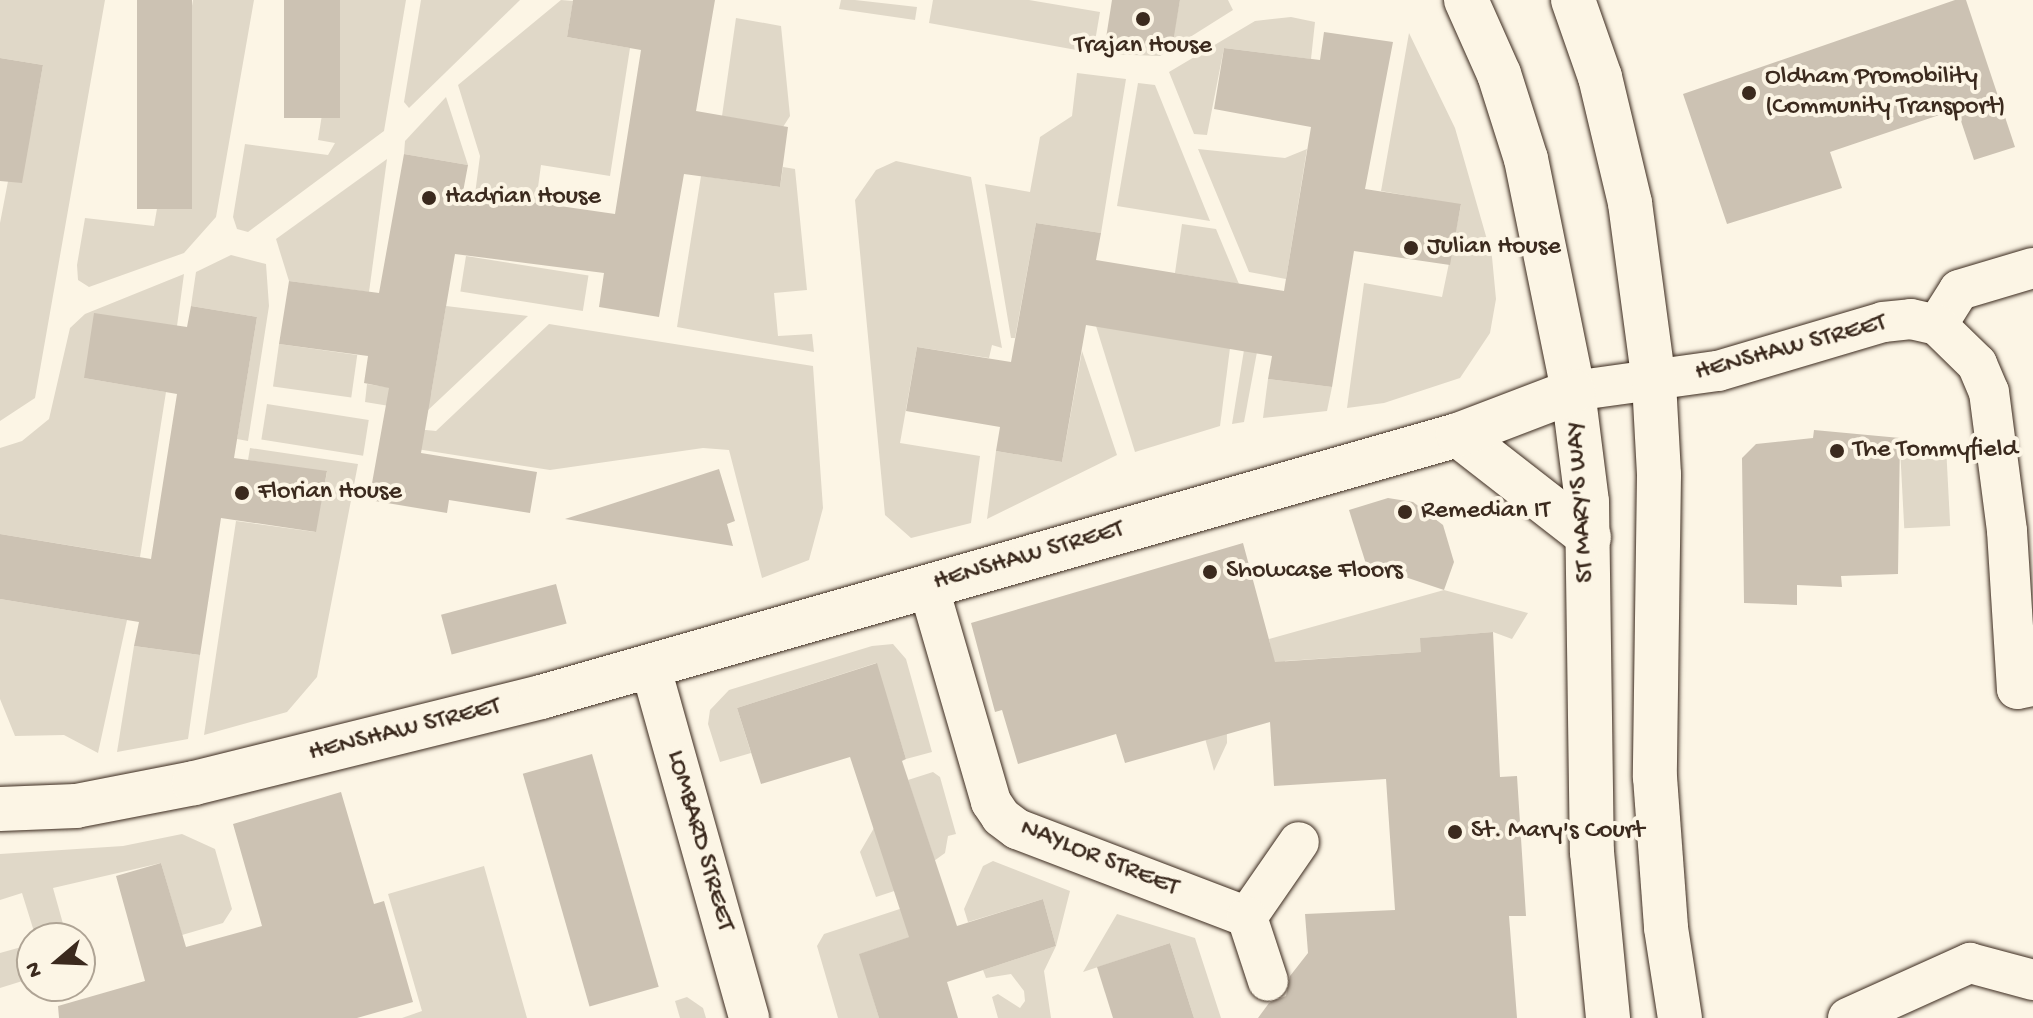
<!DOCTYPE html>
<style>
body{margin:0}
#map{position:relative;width:2033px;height:1018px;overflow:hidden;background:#fcf5e5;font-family:"Gochi Hand",sans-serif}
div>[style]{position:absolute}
.green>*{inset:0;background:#e0d8c8;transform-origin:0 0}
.building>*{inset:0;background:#ccc2b3;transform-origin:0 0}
.roads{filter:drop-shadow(0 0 2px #3b2a1e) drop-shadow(0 0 2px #3b2a1e)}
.street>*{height:40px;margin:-20px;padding:0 20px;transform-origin:20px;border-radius:20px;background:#fcf5e5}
.secondary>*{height:44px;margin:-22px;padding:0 22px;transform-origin:22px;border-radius:22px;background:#fcf5e5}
.dots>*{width:22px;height:22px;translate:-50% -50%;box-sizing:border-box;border:4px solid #fcf5e5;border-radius:50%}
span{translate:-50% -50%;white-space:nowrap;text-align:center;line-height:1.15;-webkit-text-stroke:8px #fcf5e5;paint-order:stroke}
.poi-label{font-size:26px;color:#3b2a1e}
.left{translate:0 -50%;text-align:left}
.street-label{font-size:26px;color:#3b2a1e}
.north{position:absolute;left:16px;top:922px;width:80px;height:80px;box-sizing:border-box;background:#fcf5e5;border:2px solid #afa495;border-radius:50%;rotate:251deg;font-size:22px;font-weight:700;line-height:32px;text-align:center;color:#3b2a1e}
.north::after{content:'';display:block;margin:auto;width:28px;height:36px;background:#3b2a1e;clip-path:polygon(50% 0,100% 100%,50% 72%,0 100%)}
</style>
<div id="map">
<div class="green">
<i style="clip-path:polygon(0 0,105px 0,35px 398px,0 421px,0 223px,18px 129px,31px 131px,43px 65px,0 58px)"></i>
<i style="clip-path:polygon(193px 0,254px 0,216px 217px,184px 253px,89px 287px,78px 280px,77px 265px,85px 218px,154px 226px)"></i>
<i style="clip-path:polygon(340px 0,406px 0,384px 131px,248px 232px,237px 229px,233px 217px,245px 144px,328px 155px,335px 143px,318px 140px)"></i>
<i style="clip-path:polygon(421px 0,520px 0,409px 108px,404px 102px)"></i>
<i style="clip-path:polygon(561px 0,573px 1px,567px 37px,630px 48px,610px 176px,541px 165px,536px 202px,475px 194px,480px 156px,458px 85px)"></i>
<i style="clip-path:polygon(841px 0,855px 0,917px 7px,915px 20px,839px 9px)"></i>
<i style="clip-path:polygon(933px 0,1029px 0,1100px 12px,1093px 53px,929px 23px)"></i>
<i style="clip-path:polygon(1180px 0,1228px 0,1233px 10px,1160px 56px,1104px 54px,1106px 38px,1171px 48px)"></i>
<i style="clip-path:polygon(1291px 17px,1315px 22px,1311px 59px,1224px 48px,1207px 135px,1194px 134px,1169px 72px,1255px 21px)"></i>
<i style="clip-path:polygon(736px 18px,781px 26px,790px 116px,783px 127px,722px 116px)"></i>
<i style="clip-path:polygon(1409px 33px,1455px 128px,1492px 257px,1496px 299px,1490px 333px,1460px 378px,1384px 403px,1347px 408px,1364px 283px,1442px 297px,1461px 205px,1381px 191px)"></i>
<i style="clip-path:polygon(1077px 73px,1126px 79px,1101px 233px,1036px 223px,1015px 338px,1011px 338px,985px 184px,1030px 192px,1040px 137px,1072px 116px)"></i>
<i style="clip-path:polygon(1138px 83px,1155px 85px,1210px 221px,1117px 206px)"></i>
<i style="clip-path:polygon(446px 97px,468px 165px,404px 154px,405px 141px)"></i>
<i style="clip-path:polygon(1198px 149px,1285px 158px,1307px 149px,1286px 279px,1249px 272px)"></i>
<i style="clip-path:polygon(387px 159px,369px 292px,289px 281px,276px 239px)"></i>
<i style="clip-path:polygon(896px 161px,971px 177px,1002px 348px,992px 345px,989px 358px,917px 347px,900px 443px,980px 456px,971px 523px,911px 538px,885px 515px,855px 200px,876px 170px)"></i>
<i style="clip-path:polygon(783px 167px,795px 169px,807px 290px,774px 293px,778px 336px,812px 334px,814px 352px,677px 327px,701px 176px,780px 187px)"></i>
<i style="clip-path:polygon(1182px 224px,1216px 229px,1239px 284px,1175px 273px)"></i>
<i style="clip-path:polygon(231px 255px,266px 264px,269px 306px,248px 441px,237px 439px,257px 317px,191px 306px,196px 272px)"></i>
<i style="left:466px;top:256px;width:124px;height:36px;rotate:9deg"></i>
<i style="clip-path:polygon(184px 274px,177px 326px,84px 378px,166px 392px,140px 557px,0 534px,0 448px,22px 441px,49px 419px,70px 328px,85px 314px)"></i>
<i style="clip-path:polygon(446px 306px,528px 316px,426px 412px,365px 402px,367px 384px,431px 394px)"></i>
<i style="clip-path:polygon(549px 324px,813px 366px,823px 508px,809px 560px,762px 578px,729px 450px,703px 448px,550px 470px,385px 444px,386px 426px,436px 431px)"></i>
<i style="clip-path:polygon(1096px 326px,1230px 348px,1220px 426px,1135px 452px)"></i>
<i style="left:279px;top:344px;width:79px;height:43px;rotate:8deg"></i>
<i style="clip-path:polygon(1244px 350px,1257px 352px,1244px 422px,1232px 424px)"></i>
<i style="clip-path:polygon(1082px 351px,1117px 455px,987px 519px,996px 451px,1062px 462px)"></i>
<i style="clip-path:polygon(1268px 379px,1332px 387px,1327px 411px,1263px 418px)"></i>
<i style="left:267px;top:404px;width:103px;height:36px;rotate:9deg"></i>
<i style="left:1946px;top:446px;width:80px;height:46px;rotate:87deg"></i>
<i style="clip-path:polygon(250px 448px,358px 464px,317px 677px,287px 712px,204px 735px,236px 521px,315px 532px,327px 472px,248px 460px)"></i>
<i style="clip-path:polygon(1444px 590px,1528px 613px,1512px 639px,1493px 632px,1421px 638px,1421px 652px,1285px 661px,1289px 724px,1282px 724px,1277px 665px,1226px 669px,1227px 743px,1214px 771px,1187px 673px,1271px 649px,1269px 639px)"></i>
<i style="clip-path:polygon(0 599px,127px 620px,98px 753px,64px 735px,15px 736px,0 699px)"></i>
<i style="clip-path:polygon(893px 644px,906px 659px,932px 752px,906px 759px,876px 663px,737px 708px,751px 753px,720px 762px,708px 724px,710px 710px,729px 690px,872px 646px)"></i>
<i style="clip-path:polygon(134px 646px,200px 655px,188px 739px,117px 752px)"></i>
<i style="clip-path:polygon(933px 772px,940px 777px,956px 834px,948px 836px,945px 853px,927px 866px,931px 879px,876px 897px,860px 852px,874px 828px,932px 852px,908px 780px)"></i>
<i style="clip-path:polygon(182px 834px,215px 849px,232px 909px,223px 923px,182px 935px,161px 863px,53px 888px,67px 938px,36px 938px,22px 893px,0 900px,0 854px,123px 846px)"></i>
<i style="clip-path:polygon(993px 861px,1070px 891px,1056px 946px,1044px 971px,1051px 1018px,998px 1018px,992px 997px,998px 994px,1020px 1008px,1025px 1001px,1024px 991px,1011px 974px,986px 978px,983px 970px,1056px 946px,1043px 899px,968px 922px,964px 909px,983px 866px)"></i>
<i style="clip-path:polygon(484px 866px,527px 1018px,402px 1018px,422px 1011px,388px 894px)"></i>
<i style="clip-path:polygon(933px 898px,948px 924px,860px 954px,879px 1018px,838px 1018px,817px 946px,824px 934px)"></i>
<i style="clip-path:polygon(1117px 914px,1195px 938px,1221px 1018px,1194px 1018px,1170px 943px,1083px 972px)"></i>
<i style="clip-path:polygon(32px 944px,32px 978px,0 988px,0 953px)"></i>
<i style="clip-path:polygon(687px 997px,703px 1008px,706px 1018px,680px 1018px,675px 1001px)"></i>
</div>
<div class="building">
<i style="left:137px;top:0;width:55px;height:209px"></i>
<i style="left:284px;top:0;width:56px;height:118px"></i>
<i style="clip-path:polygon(573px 0,715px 0,696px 111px,788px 127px,780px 187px,684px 174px,659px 317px,599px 307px,604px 273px,455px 254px,421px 453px,537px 472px,530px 513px,449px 500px,447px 513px,369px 500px,389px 388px,364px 383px,368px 356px,279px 344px,289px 281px,379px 293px,404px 154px,468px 165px,463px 192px,615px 214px,641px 50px,567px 37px)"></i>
<i style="clip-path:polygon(1112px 0,1180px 0,1172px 48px,1106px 38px)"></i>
<i style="clip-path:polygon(1955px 0,1966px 0,2015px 147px,1974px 160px,1957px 109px,1830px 152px,1842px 188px,1727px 224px,1683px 94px)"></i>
<i style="clip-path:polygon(1324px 32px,1393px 42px,1365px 189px,1461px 204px,1450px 265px,1354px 251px,1332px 387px,1268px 379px,1272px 356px,1086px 325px,1062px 462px,996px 451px,1000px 427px,906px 411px,917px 347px,1011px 362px,1036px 223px,1101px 233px,1096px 260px,1284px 291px,1311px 127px,1214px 109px,1224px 48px,1320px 60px)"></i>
<i style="clip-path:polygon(0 58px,43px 65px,22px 183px,0 181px)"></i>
<i style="clip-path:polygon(191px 306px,257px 317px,234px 458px,327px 471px,316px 532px,221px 518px,200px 655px,134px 646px,139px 622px,0 599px,0 534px,151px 559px,177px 394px,84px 378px,94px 313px,187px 327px)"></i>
<i style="clip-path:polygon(1814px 430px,1900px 438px,1898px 574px,1841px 576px,1842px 587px,1797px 585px,1797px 605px,1744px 603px,1742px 458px,1756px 444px,1813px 438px)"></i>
<i style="clip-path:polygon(719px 469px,735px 521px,727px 524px,733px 546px,565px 519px)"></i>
<i style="clip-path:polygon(1388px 498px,1413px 502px,1443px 525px,1454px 562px,1444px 590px,1366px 564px,1349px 510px)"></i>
<i style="clip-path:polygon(1243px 543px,1275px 662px,1421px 652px,1420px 638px,1493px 632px,1500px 777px,1517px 776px,1526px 916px,1509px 916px,1517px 1018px,1258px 1018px,1269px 1003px,1286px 996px,1290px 976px,1308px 953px,1305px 914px,1395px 910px,1386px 779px,1274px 786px,1270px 722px,1125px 763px,1116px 734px,1018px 764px,1002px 710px,995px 712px,971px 623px)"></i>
<i style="left:556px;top:584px;width:41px;height:119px;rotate:75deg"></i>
<i style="clip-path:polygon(877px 663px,906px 759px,902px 761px,957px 926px,1043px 899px,1056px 946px,947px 982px,958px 1018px,879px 1018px,859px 954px,909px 937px,850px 757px,761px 784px,737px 708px)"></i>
<i style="left:592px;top:754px;width:242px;height:72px;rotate:74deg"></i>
<i style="clip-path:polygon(341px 792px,374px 904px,384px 901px,413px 1002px,357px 1018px,59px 1018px,58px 1006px,145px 981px,116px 876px,161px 863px,186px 947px,262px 926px,233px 824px)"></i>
<i style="clip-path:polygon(1170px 943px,1194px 1018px,1113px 1018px,1097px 967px)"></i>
</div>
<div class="roads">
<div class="street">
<i style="left:1937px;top:325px;width:41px;rotate:-57.8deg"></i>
<i style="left:1959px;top:290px;width:77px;rotate:-16.6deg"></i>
<i style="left:1573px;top:391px;width:146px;rotate:-7.9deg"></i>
<i style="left:1718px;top:371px;width:172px;rotate:-16.5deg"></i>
<i style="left:1883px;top:322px;width:28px;rotate:-6deg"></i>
<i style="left:1911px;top:319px;width:27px;rotate:13deg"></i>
<i style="left:1937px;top:325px;width:56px;rotate:44.3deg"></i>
<i style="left:1977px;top:364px;width:30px;rotate:67deg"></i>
<i style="left:1989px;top:392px;width:140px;rotate:82.6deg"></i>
<i style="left:2007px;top:531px;width:158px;rotate:86.4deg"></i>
<i style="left:2017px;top:689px;width:16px;rotate:-11deg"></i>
<i style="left:928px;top:585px;width:226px;rotate:73.8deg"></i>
<i style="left:991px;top:802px;width:18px;rotate:56deg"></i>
<i style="left:1001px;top:817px;width:20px;rotate:37deg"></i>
<i style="left:1017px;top:829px;width:246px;rotate:20.9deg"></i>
<i style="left:650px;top:665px;width:367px;rotate:74.3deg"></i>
<i style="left:1247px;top:917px;width:91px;rotate:-55.3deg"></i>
<i style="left:1247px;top:917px;width:67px;rotate:71.8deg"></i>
<i style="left:1848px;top:1018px;width:134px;rotate:-24.3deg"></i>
<i style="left:1970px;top:963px;width:65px;rotate:15.1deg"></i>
</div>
<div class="secondary">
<i style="left:1466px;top:0;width:81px;rotate:66deg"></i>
<i style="left:1499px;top:74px;width:89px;rotate:72.4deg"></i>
<i style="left:1526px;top:159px;width:237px;rotate:78.5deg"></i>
<i style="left:1573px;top:391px;width:112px;rotate:82.8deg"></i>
<i style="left:1587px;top:502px;width:350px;rotate:89.2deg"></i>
<i style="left:1592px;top:852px;width:167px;rotate:84.5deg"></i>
<i style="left:1573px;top:0;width:82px;rotate:70.7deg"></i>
<i style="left:1600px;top:77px;width:130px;rotate:76.6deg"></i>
<i style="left:1630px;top:203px;width:181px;rotate:82.4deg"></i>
<i style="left:1654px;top:382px;width:93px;rotate:86.9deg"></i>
<i style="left:1659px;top:475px;width:302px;rotate:90.8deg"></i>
<i style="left:1655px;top:777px;width:151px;rotate:85.8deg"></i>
<i style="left:1666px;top:928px;width:91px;rotate:81.2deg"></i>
<i style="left:1458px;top:435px;width:166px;rotate:37.9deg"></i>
<i style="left:0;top:809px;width:76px;rotate:-2.3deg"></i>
<i style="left:76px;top:806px;width:120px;rotate:-11deg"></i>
<i style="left:194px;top:783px;width:357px;rotate:-13.9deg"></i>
<i style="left:541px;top:697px;width:954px;rotate:-15.95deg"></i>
<i style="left:1458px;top:435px;width:123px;rotate:-20.9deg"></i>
</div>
</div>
<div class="dots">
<i style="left:1143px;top:19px;background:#3b2a1e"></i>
<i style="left:1749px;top:93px;background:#3b2a1e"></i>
<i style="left:429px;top:198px;background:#3b2a1e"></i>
<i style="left:1411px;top:248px;background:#3b2a1e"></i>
<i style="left:1837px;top:451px;background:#3b2a1e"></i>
<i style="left:242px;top:493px;background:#3b2a1e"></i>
<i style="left:1405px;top:512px;background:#3b2a1e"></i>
<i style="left:1210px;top:572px;background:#3b2a1e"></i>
<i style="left:1455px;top:832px;background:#3b2a1e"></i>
</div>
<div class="poi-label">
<span style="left:1143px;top:47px">Trajan House</span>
<span class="left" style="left:1765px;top:93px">Oldham Promobility<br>(Community Transport)</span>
<span class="left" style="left:445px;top:198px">Hadrian House</span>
<span class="left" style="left:1427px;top:248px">Julian House</span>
<span class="left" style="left:1853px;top:451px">The Tommyfield</span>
<span class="left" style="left:258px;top:493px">Florian House</span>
<span class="left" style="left:1421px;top:512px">Remedian IT</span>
<span class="left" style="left:1226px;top:572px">Showcase Floors</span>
<span class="left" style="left:1471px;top:832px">St. Mary's Court</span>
</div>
<div class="street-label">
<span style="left:1791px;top:349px;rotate:-15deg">HENSHAW STREET</span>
<span style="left:1582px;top:502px;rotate:-94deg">ST MARY'S WAY</span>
<span style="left:1029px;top:557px;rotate:-16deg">HENSHAW STREET</span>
<span style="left:405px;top:731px;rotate:-14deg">HENSHAW STREET</span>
<span style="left:699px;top:841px;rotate:74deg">LOMBARD STREET</span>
<span style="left:1099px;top:859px;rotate:22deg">NAYLOR STREET</span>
</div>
<div class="north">N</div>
</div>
